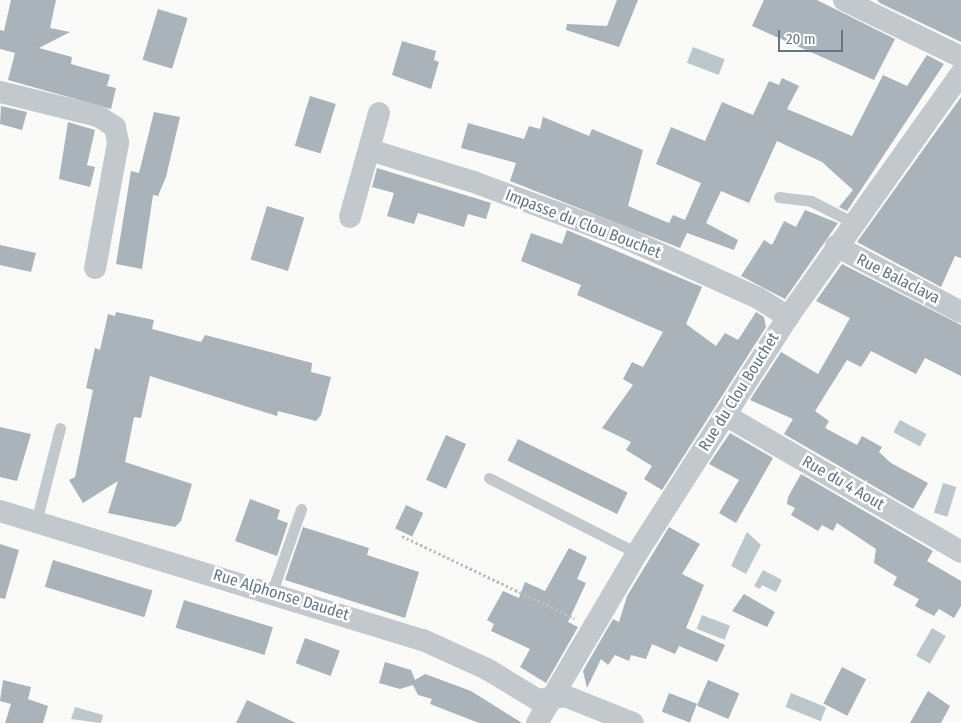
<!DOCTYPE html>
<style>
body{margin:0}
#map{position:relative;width:961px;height:723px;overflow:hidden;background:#fafaf8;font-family:"Fira Sans Condensed",sans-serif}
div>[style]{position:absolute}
.water>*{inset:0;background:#bbc7cb;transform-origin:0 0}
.building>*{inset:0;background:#aab3b9;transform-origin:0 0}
.path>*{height:3px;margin-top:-1.5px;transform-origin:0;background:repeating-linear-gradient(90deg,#bbbfc2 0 2.5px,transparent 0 5px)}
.service>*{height:11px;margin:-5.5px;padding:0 5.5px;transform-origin:5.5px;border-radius:5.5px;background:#c3c8cc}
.minor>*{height:22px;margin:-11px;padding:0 11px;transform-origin:11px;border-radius:11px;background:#c3c8cc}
span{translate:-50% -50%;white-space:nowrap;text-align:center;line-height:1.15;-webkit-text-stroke:5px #fff;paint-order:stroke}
.street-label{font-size:16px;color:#657683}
.scale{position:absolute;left:778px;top:30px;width:65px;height:22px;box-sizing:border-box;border:2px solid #657683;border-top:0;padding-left:6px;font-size:15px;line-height:18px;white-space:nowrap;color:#657683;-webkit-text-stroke:4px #fff;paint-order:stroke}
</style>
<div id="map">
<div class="water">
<i style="left:693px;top:47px;width:34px;height:17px;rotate:21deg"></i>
<i style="left:900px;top:420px;width:30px;height:14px;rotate:28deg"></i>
<i style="left:943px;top:483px;width:14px;height:31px;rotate:17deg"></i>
<i style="clip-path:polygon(747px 532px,761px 545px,746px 574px,731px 566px)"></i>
<i style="clip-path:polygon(763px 570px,782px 580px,776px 592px,762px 585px,760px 589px,754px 586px)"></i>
<i style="left:702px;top:615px;width:30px;height:15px;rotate:21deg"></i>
<i style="left:932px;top:628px;width:16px;height:32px;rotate:30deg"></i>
<i style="left:791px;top:693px;width:38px;height:15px;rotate:22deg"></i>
<i style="clip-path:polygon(75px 707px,103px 715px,101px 723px,71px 719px)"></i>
</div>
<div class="building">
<i style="clip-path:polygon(11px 0,56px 0,50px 28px,70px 32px,39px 48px,72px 57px,71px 64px,110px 75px,107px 86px,116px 88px,111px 109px,8px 80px,15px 53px,0 49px,0 30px,4px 31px)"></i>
<i style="clip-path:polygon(617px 0,638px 0,619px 47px,566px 30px,567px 24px,607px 26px)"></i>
<i style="clip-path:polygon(764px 0,817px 0,895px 39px,874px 80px,752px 26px)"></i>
<i style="clip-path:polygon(877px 0,961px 0,961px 42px,880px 3px)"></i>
<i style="left:158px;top:9px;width:31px;height:53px;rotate:17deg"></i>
<i style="clip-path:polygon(402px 41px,436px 51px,434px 60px,439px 62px,431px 89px,392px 75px)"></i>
<i style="clip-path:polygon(927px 55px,944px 64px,847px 211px,839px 207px,853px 190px,822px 162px,777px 141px,749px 203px,721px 191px,706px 223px,738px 240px,734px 250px,687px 233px,680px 248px,510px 181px,516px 163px,461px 148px,468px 123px,524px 139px,529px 126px,540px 129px,543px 117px,589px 136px,592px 129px,643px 150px,628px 206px,669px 223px,673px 215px,685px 220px,701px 183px,656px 164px,671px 127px,705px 141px,722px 102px,753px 115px,769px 81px,779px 85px,782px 78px,799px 86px,787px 109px,852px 136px,883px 75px,907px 86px)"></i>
<i style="left:310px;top:96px;width:27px;height:52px;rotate:17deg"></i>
<i style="clip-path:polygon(961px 97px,961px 258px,955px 256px,941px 287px,857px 242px)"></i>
<i style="clip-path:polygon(1px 106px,27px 112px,22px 130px,0 124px)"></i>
<i style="clip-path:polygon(154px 112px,180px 117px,166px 177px,158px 196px,153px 195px,142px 269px,116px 264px,131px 171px,139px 173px)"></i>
<i style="clip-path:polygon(68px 122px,95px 130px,87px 165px,95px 167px,90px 187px,59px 179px)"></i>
<i style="clip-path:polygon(377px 168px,491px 203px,486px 219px,468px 214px,464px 227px,418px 213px,414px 224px,387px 216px,394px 193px,372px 187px)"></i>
<i style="left:267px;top:206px;width:39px;height:56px;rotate:17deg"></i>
<i style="clip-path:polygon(805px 210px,838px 223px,785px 299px,741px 276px,764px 240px,772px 245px,784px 221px,796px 227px)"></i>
<i style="clip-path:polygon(567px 230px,702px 287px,686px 324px,716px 346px,725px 333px,738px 340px,756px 312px,764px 317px,766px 327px,662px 490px,644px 479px,652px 466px,626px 450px,631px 442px,602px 428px,633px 385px,623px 379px,632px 362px,643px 367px,663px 332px,577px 295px,581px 285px,521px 261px,531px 233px,562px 244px)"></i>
<i style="clip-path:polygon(0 245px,36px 253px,31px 272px,0 265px)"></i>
<i style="clip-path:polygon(842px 264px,961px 325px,961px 376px,925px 358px,916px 374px,871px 351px,861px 367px,847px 360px,815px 411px,829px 421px,825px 428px,857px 445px,862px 436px,882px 447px,879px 452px,891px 463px,928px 483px,913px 509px,784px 434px,793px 419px,750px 400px,781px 352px,818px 374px,850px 318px,816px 301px)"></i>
<i style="clip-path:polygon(116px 312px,154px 320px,152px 329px,201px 342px,205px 335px,312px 363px,311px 372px,331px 377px,321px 415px,316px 421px,278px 411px,277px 416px,150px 376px,141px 418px,134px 417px,125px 462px,192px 484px,181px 521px,175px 527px,108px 513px,118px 481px,83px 503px,69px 480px,75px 477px,93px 390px,86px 388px,95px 348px,100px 350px,108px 314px,115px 316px)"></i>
<i style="clip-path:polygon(0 427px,31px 434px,17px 481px,0 477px)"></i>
<i style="clip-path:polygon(730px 433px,773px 458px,736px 523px,719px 513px,739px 480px,709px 464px)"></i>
<i style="left:446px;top:435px;width:22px;height:49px;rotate:24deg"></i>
<i style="left:518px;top:439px;width:122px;height:24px;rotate:26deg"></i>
<i style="clip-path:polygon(801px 474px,933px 551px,927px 561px,961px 581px,961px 606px,954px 618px,939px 609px,934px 616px,915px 606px,919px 599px,893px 585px,897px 577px,874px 563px,876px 549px,837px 523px,833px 531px,822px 525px,818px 531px,791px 515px,795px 508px,787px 504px,788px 497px)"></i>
<i style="clip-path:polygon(250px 499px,280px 510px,277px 519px,288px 523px,277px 556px,235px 541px)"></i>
<i style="left:406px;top:505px;width:19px;height:26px;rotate:25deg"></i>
<i style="clip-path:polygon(303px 527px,369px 548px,367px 555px,419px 572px,405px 618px,285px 580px)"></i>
<i style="clip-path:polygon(669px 527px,700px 544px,682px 574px,704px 585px,686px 628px,725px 645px,717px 662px,679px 646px,675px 654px,652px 644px,646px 659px,631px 655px,629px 661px,615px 655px,608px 665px,601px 659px,587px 688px,583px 671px,613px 619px,619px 622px,627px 596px)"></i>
<i style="clip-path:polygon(0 544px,19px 550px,5px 599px,0 598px)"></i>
<i style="clip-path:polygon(569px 548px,587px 557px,577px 579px,586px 583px,568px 622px,578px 627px,546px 683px,520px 667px,530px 649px,491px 631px,494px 624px,487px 620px,503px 591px,519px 598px,525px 582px,545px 591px)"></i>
<i style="left:53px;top:560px;width:104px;height:28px;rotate:17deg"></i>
<i style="clip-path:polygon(744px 594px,775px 612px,767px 627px,732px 611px)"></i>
<i style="left:184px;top:600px;width:93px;height:29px;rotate:17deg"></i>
<i style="left:305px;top:638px;width:37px;height:27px;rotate:20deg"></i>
<i style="clip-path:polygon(385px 662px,411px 670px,415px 680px,425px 674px,471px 691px,522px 723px,479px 723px,430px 704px,432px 699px,418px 695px,413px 685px,400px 689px,379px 683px)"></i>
<i style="left:842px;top:667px;width:27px;height:41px;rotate:27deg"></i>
<i style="clip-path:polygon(3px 680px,31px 687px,28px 699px,48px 706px,43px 723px,5px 723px,11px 704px,0 701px)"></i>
<i style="left:708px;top:680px;width:34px;height:28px;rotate:23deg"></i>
<i style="clip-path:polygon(928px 691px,950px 706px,941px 723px,910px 723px)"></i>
<i style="left:669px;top:693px;width:30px;height:20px;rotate:21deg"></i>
<i style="clip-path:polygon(247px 700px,296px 723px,236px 723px)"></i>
</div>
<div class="path">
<i style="left:402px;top:536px;width:191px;rotate:25.5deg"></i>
</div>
<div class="service">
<i style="left:779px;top:197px;width:32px;rotate:7deg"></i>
<i style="left:811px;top:201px;width:46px;rotate:27.1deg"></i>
<i style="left:489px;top:478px;width:166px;rotate:26.9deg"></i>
<i style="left:36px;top:522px;width:97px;rotate:-75.7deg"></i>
<i style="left:272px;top:592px;width:88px;rotate:-70.7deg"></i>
</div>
<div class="minor">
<i style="left:844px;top:0;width:130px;rotate:26deg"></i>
<i style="left:0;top:92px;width:101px;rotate:13.8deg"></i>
<i style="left:98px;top:116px;width:20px;rotate:33deg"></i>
<i style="left:115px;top:127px;width:16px;rotate:79deg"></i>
<i style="left:118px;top:143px;width:127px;rotate:100.4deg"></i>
<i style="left:370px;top:150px;width:106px;rotate:17.1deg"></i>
<i style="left:471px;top:181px;width:162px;rotate:20.2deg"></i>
<i style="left:623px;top:237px;width:148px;rotate:24.3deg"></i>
<i style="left:758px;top:298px;width:36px;rotate:32deg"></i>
<i style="left:350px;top:217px;width:108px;rotate:-74.4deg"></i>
<i style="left:836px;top:246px;width:141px;rotate:27.8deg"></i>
<i style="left:725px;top:415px;width:273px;rotate:30.1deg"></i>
<i style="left:0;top:511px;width:442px;rotate:17deg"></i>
<i style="left:423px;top:640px;width:70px;rotate:24.4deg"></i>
<i style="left:487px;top:669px;width:60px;rotate:31.3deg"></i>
<i style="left:538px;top:700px;width:27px;rotate:-8deg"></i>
<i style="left:565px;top:696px;width:73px;rotate:21.7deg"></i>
<i style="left:537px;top:723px;width:197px;rotate:-59.5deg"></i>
<i style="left:637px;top:553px;width:280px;rotate:-57.4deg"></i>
<i style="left:788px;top:317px;width:298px;rotate:-54.6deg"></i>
</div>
<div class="street-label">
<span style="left:583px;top:224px;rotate:21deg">Impasse du Clou Bouchet</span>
<span style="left:898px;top:279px;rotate:27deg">Rue Balaclava</span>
<span style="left:739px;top:392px;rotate:-58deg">Rue du Clou Bouchet</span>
<span style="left:843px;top:483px;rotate:30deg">Rue du 4 Aout</span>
<span style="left:281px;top:595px;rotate:17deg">Rue Alphonse Daudet</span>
</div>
<div class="scale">20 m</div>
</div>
